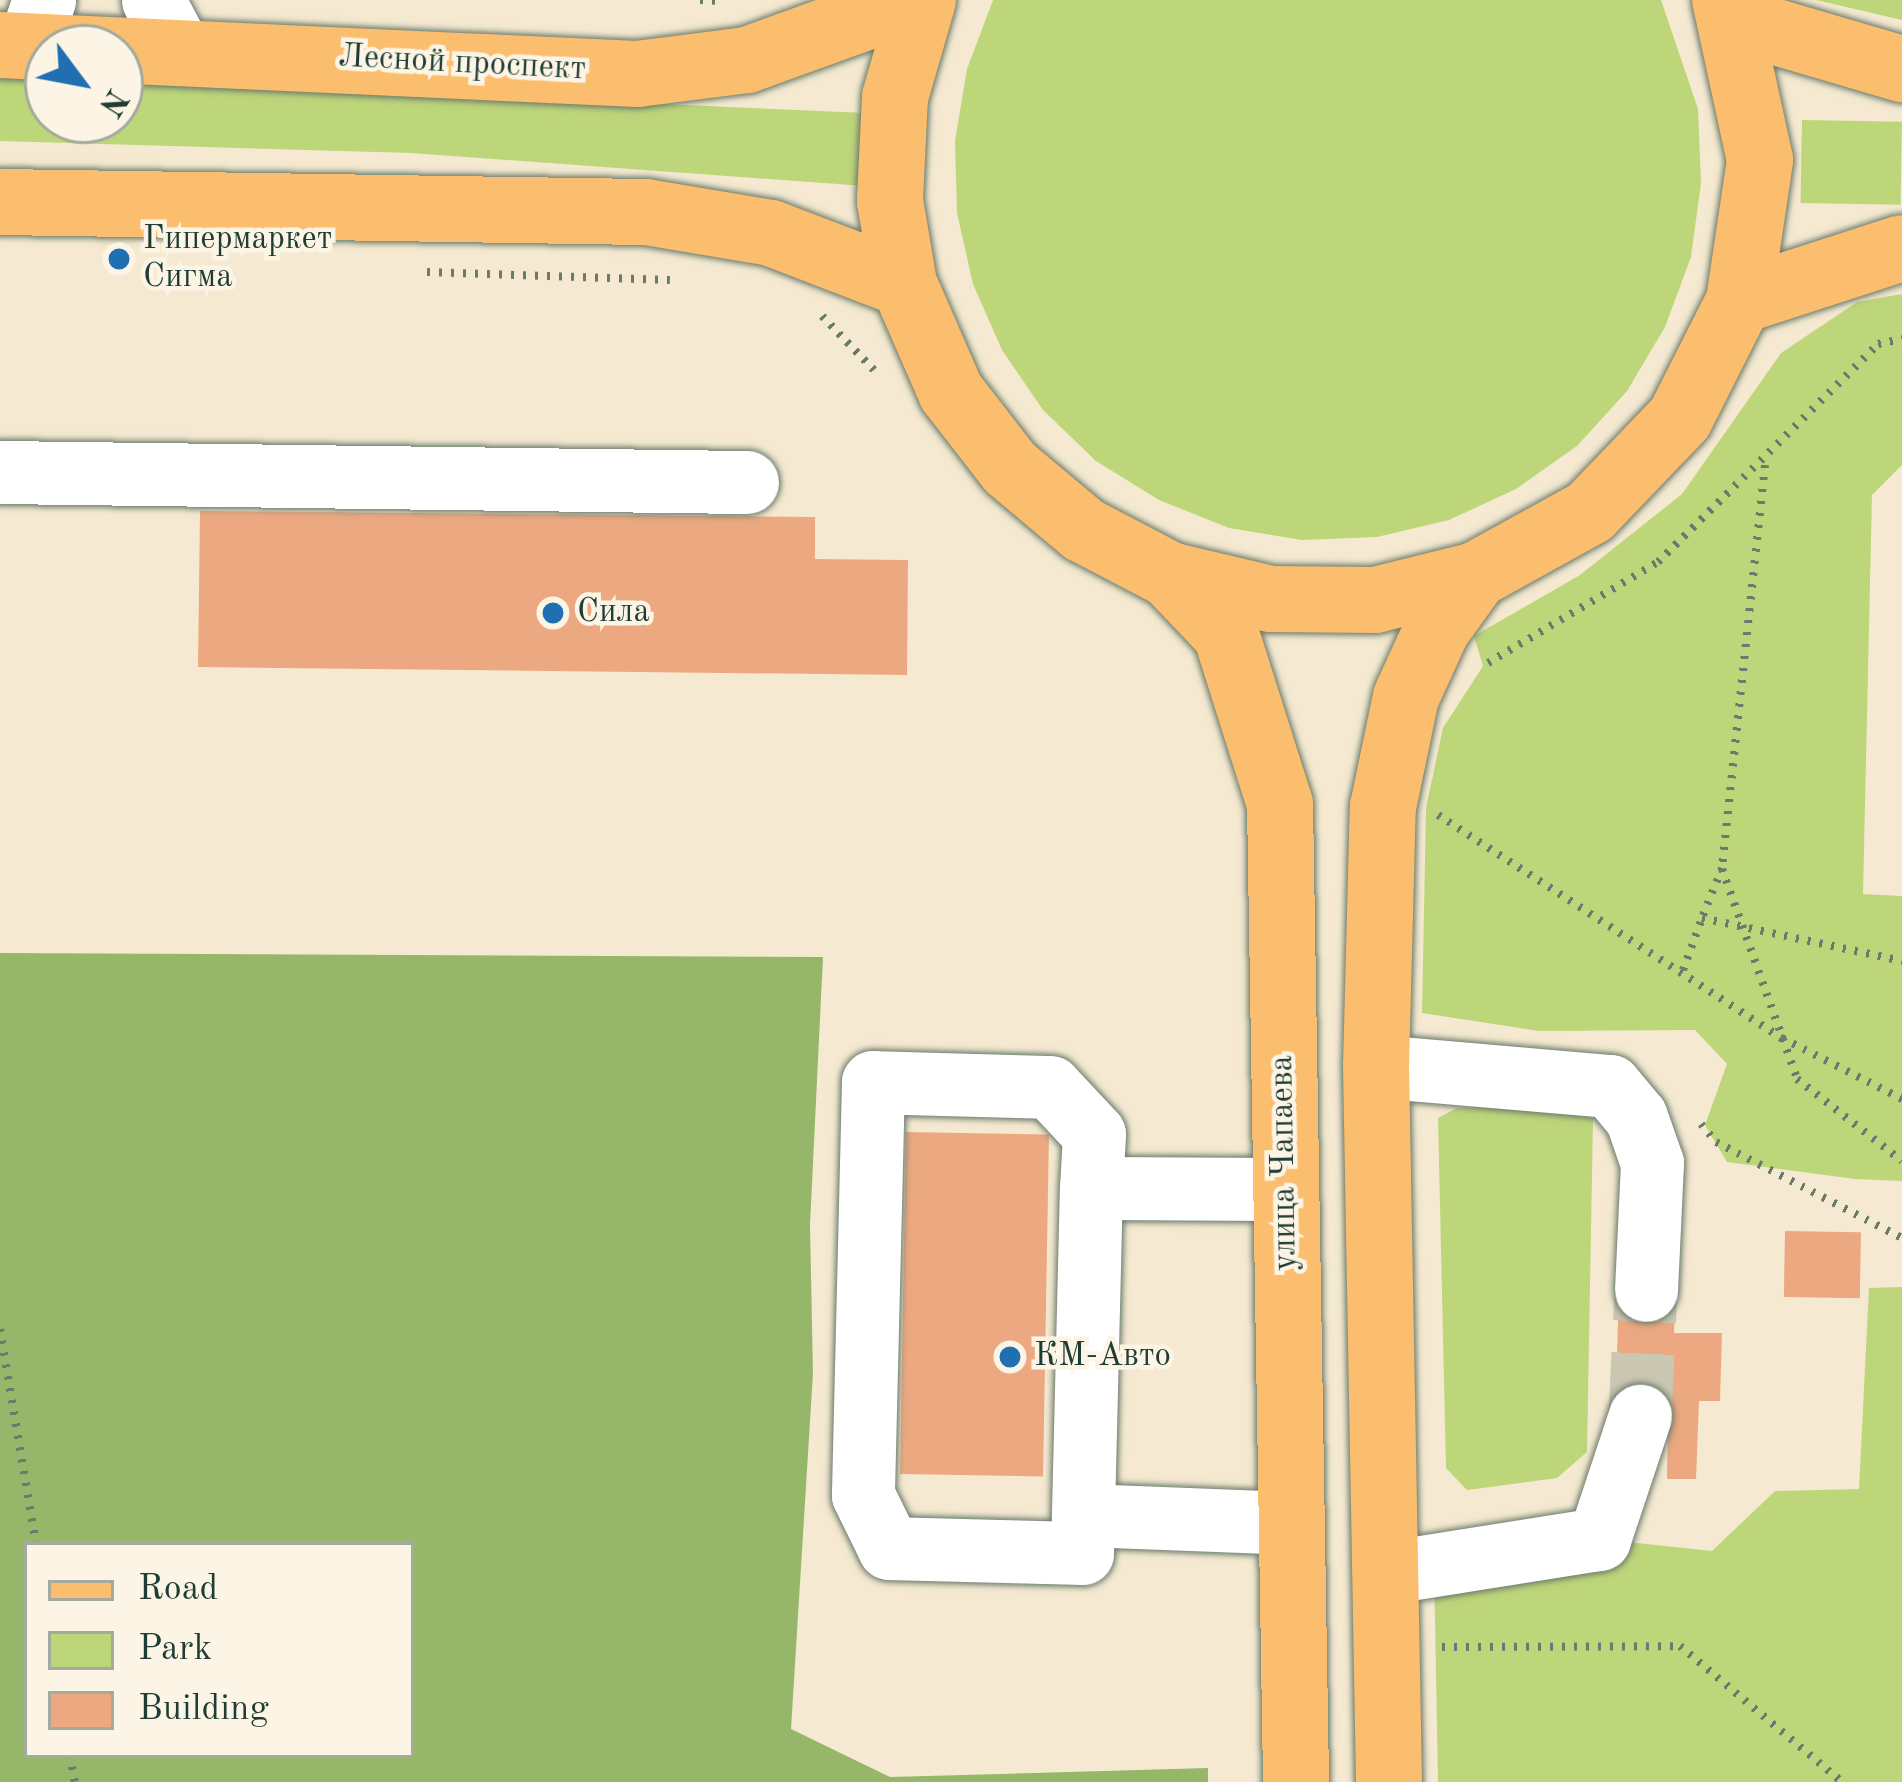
<!DOCTYPE html>
<meta charset="utf-8">
<style>
body{margin:0}
#map{position:relative;width:1902px;height:1782px;overflow:hidden;background:#f5ead1;font-family:"Old Standard TT",serif}
div>[style]{position:absolute}
.green>*{inset:0;background:#bed67a;transform-origin:0 0}
.forest>*{inset:0;background:#96b76a}
.building>*{inset:0;background:#eca981;transform-origin:0 0}
.minor-tunnel>*{height:63px;margin-top:-31.5px;transform-origin:0;background:repeating-linear-gradient(90deg,#cac7b2 0 63px,transparent 0 95px)}
.path>*{height:8px;margin-top:-4px;transform-origin:0;background:repeating-linear-gradient(90deg,#6a7a6b 0 3px,transparent 0 12px)}
.roads{filter:drop-shadow(0 0 3px #6a7a6b) drop-shadow(0 0 3px #6a7a6b)}
.minor>*{height:63px;margin:-31.5px;padding:0 31.5px;transform-origin:31.5px;border-radius:31.5px;background:#fff}
.major>*{height:66px;margin:-33px;padding:0 33px;transform-origin:33px;border-radius:33px;background:#fbbd6e}
.dots>*{width:33px;height:33px;translate:-50% -50%;box-sizing:border-box;border:6px solid #fcf5e5;border-radius:50%}
span{translate:-50% -50%;white-space:nowrap;text-align:center;line-height:1.15;-webkit-text-stroke:9px #fcf5e5;paint-order:stroke}
.street-label{font-size:33px;color:#1f3d34}
.poi-label{font-size:33px;color:#1f3d34}
.left{translate:0 -50%;text-align:left}
.legend{position:absolute;left:24px;top:1542px;width:390px;height:216px;box-sizing:border-box;background:#fcf5e5;border:3px solid #a4ab9e;margin:0;padding:15px 21px;list-style:none;font-size:36px;color:#1f3d34}
.legend li{display:flex;align-items:center;gap:24px;height:60px}
.legend b{width:60px;border:3px solid #a4ab9e}
.north{position:absolute;left:24px;top:24px;width:120px;height:120px;box-sizing:border-box;background:#fcf5e5;border:3px solid #a4ab9e;border-radius:50%;rotate:122deg;font-size:33px;font-weight:700;line-height:48px;text-align:center;color:#1f3d34}
.north::after{content:'';display:block;margin:auto;width:42px;height:54px;background:#1f6fb2;clip-path:polygon(50% 0,100% 100%,50% 72%,0 100%)}
</style>
<div id="map">
<div class="green">
<i style="clip-path:polygon(993px 0,1661px 0,1698px 109px,1701px 183px,1691px 257px,1665px 327px,1627px 391px,1577px 446px,1516px 489px,1449px 520px,1377px 537px,1302px 540px,1229px 528px,1159px 500px,1096px 461px,1043px 410px,1002px 350px,973px 284px,957px 213px,955px 141px,967px 69px)"></i>
<i style="clip-path:polygon(1816px 0,1902px 0,1902px 20px)"></i>
<i style="clip-path:polygon(0 74px,48px 76px,48px 120px,120px 120px,120px 80px,866px 113px,865px 186px,411px 153px,0 141px)"></i>
<i style="left:1802px;top:120px;width:100px;height:83px;rotate:1deg"></i>
<i style="clip-path:polygon(1902px 294px,1902px 465px,1872px 495px,1863px 894px,1902px 896px,1902px 1181px,1855px 1179px,1727px 1162px,1705px 1125px,1727px 1064px,1695px 1030px,1539px 1031px,1422px 1013px,1426px 808px,1443px 728px,1483px 666px,1474px 636px,1580px 575px,1682px 494px,1781px 353px,1857px 302px)"></i>
<i style="clip-path:polygon(1568px 1104px,1593px 1119px,1587px 1452px,1557px 1478px,1467px 1490px,1446px 1468px,1438px 1118px,1457px 1108px)"></i>
<i style="clip-path:polygon(1902px 1287px,1902px 1782px,1438px 1782px,1434px 1566px,1599px 1539px,1712px 1551px,1775px 1491px,1859px 1489px,1869px 1288px)"></i>
</div>
<div class="forest">
<i style="clip-path:polygon(evenodd,0 953px,823px 957px,810px 1225px,813px 1373px,791px 1729px,890px 1777px,1208px 1768px,1208px 1782px,0 1782px,0 953px,27px 1545px,411px 1545px,411px 1755px,27px 1755px,27px 1545px)"></i>
</div>
<div class="building">
<i style="clip-path:polygon(200px 511px,815px 517px,815px 559px,908px 560px,907px 675px,198px 667px)"></i>
<i style="left:906px;top:1132px;width:143px;height:342px;rotate:1deg"></i>
<i style="left:1785px;top:1231px;width:76px;height:66px;rotate:1deg"></i>
<i style="clip-path:polygon(1619px 1290px,1676px 1291px,1674px 1333px,1722px 1333px,1720px 1401px,1699px 1401px,1696px 1479px,1667px 1479px,1668px 1417px,1615px 1417px)"></i>
</div>
<div class="minor-tunnel">
<i style="left:1640px;top:1416px;width:126px;rotate:-87.3deg"></i>
</div>
<div class="path">
<i style="left:700px;top:0;width:21px;rotate:3deg"></i>
<i style="left:427px;top:272px;width:243px;rotate:1.9deg"></i>
<i style="left:822px;top:316px;width:75px;rotate:46.1deg"></i>
<i style="left:1765px;top:465px;width:405px;rotate:96.1deg"></i>
<i style="left:1722px;top:868px;width:54px;rotate:111.8deg"></i>
<i style="left:1702px;top:918px;width:205px;rotate:12.1deg"></i>
<i style="left:1488px;top:663px;width:198px;rotate:-30.7deg"></i>
<i style="left:1658px;top:562px;width:310px;rotate:-44.7deg"></i>
<i style="left:1878px;top:344px;width:25px;rotate:-12deg"></i>
<i style="left:1438px;top:815px;width:410px;rotate:33deg"></i>
<i style="left:1782px;top:1038px;width:135px;rotate:26.9deg"></i>
<i style="left:1722px;top:869px;width:223px;rotate:70.3deg"></i>
<i style="left:1797px;top:1079px;width:133px;rotate:38deg"></i>
<i style="left:1683px;top:970px;width:55px;rotate:-69.9deg"></i>
<i style="left:1701px;top:1124px;width:23px;rotate:50deg"></i>
<i style="left:1716px;top:1142px;width:209px;rotate:27.3deg"></i>
<i style="left:0;top:1329px;width:219px;rotate:80.5deg"></i>
<i style="left:1442px;top:1647px;width:238px;rotate:-0.2deg"></i>
<i style="left:1680px;top:1646px;width:212px;rotate:40deg"></i>
<i style="left:70px;top:1755px;width:27px;rotate:80deg"></i>
</div>
<div class="roads">
<div class="minor">
<i style="left:153px;top:0;width:55px;rotate:62deg"></i>
<i style="left:28px;top:46px;width:49px;rotate:-70.8deg"></i>
<i style="left:0;top:472px;width:747px;rotate:0.77deg"></i>
<i style="left:1376px;top:1066px;width:235px;rotate:4.9deg"></i>
<i style="left:1610px;top:1086px;width:40px;rotate:50deg"></i>
<i style="left:1636px;top:1117px;width:49px;rotate:70.8deg"></i>
<i style="left:1652px;top:1163px;width:127px;rotate:92.7deg"></i>
<i style="left:1091px;top:1188px;width:54px;rotate:-86.8deg"></i>
<i style="left:1094px;top:1134px;width:64px;rotate:-133.1deg"></i>
<i style="left:1050px;top:1087px;width:177px;rotate:-178.4deg"></i>
<i style="left:873px;top:1082px;width:413px;rotate:91.4deg"></i>
<i style="left:863px;top:1495px;width:59px;rotate:63.9deg"></i>
<i style="left:889px;top:1548px;width:193px;rotate:1.5deg"></i>
<i style="left:1082px;top:1553px;width:365px;rotate:-88.6deg"></i>
<i style="left:1091px;top:1188px;width:195px;rotate:0.3deg"></i>
<i style="left:1084px;top:1515px;width:206px;rotate:2.2deg"></i>
<i style="left:1384px;top:1573px;width:218px;rotate:-9deg"></i>
<i style="left:1599px;top:1539px;width:130px;rotate:-71.6deg"></i>
</div>
<div class="major">
<i style="left:923px;top:0;width:101px;rotate:106.1deg"></i>
<i style="left:895px;top:97px;width:104px;rotate:92.8deg"></i>
<i style="left:890px;top:201px;width:84px;rotate:80.4deg"></i>
<i style="left:904px;top:284px;width:118px;rotate:66.5deg"></i>
<i style="left:951px;top:392px;width:96px;rotate:52.2deg"></i>
<i style="left:1010px;top:468px;width:97px;rotate:40deg"></i>
<i style="left:1084px;top:530px;width:97px;rotate:27.6deg"></i>
<i style="left:1170px;top:575px;width:104px;rotate:13.4deg"></i>
<i style="left:1271px;top:599px;width:104px;rotate:0.6deg"></i>
<i style="left:1375px;top:600px;width:104px;rotate:-13.9deg"></i>
<i style="left:1476px;top:575px;width:130px;rotate:-28.9deg"></i>
<i style="left:1590px;top:512px;width:130px;rotate:-46.2deg"></i>
<i style="left:1680px;top:418px;width:131px;rotate:-63.2deg"></i>
<i style="left:1739px;top:301px;width:143px;rotate:-81.5deg"></i>
<i style="left:1760px;top:160px;width:164px;rotate:-102.3deg"></i>
<i style="left:1735px;top:20px;width:174px;rotate:16.4deg"></i>
<i style="left:0;top:45px;width:638px;rotate:2.61deg"></i>
<i style="left:637px;top:74px;width:111px;rotate:-7.3deg"></i>
<i style="left:747px;top:60px;width:177px;rotate:-19.9deg"></i>
<i style="left:0;top:202px;width:646px;rotate:0.89deg"></i>
<i style="left:646px;top:212px;width:127px;rotate:9.5deg"></i>
<i style="left:771px;top:233px;width:142px;rotate:21deg"></i>
<i style="left:1739px;top:301px;width:171px;rotate:-18deg"></i>
<i style="left:1170px;top:575px;width:81px;rotate:46.5deg"></i>
<i style="left:1226px;top:634px;width:178px;rotate:72.4deg"></i>
<i style="left:1280px;top:804px;width:978px;rotate:89.06deg"></i>
<i style="left:1389px;top:1782px;width:716px;rotate:-91.04deg"></i>
<i style="left:1376px;top:1066px;width:259px;rotate:-88.5deg"></i>
<i style="left:1383px;top:807px;width:112px;rotate:-78.2deg"></i>
<i style="left:1406px;top:697px;width:75px;rotate:-65.5deg"></i>
<i style="left:1437px;top:629px;width:67px;rotate:-54.2deg"></i>
</div>
</div>
<div class="dots">
<i style="left:119px;top:259px;background:#1f6fb2"></i>
<i style="left:553px;top:613px;background:#1f6fb2"></i>
<i style="left:1010px;top:1357px;background:#1f6fb2"></i>
</div>
<div class="street-label">
<span style="left:462px;top:64px;rotate:3deg">Лесной проспект</span>
<span style="left:1285px;top:1163px;rotate:-91deg">улица Чапаева</span>
</div>
<div class="poi-label">
<span class="left" style="left:143px;top:259px">Гипермаркет<br>Сигма</span>
<span class="left" style="left:577px;top:613px">Сила</span>
<span class="left" style="left:1034px;top:1357px">КМ-Авто</span>
</div>
<ul class="legend">
<li><b style="height:15px;background:#fbbd6e"></b>Road</li>
<li><b style="height:33px;background:#bed67a"></b>Park</li>
<li><b style="height:33px;background:#eca981"></b>Building</li>
</ul>
<div class="north">N</div>
</div>
